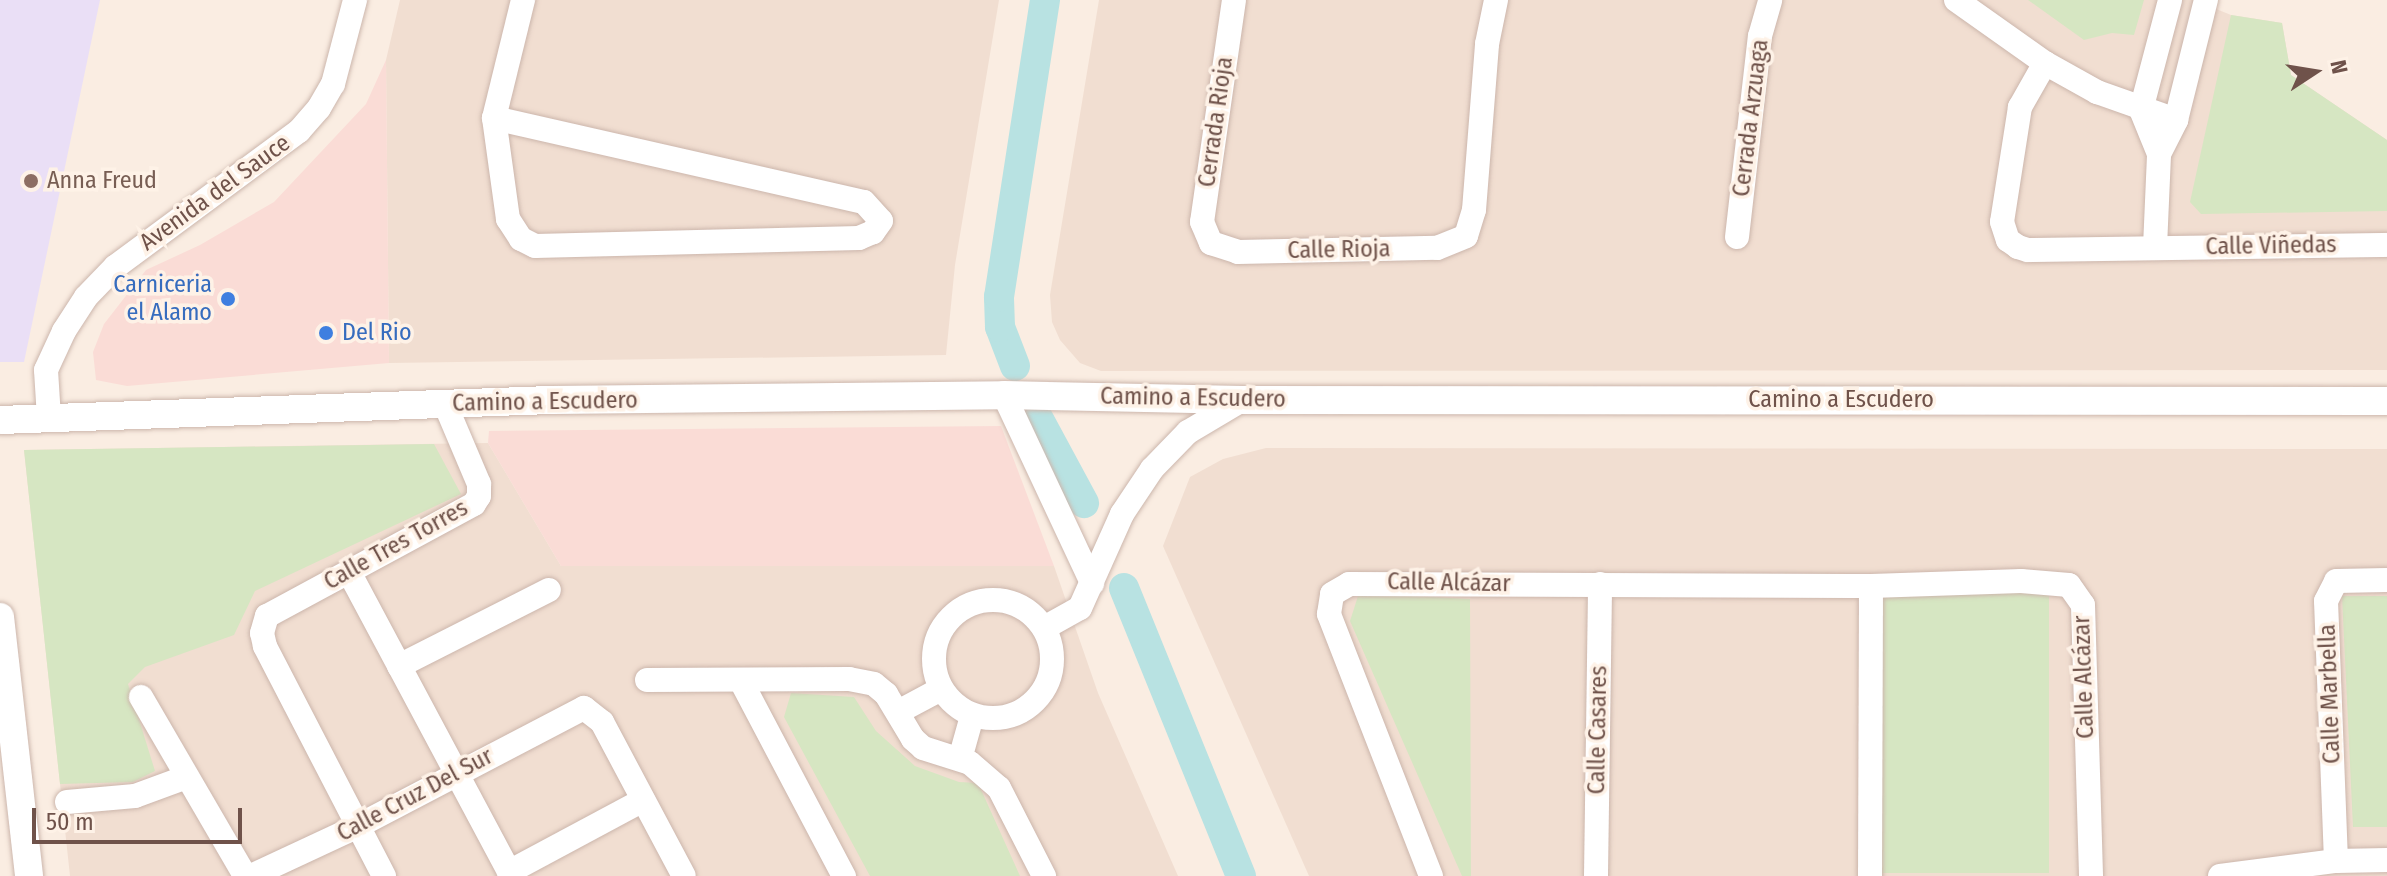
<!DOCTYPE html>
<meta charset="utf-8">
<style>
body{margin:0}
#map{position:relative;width:2387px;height:876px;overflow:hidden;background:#faede2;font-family:"Fira Sans Condensed",sans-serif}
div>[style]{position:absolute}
.residential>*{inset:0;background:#f1ded1}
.commercial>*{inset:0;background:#fadcd6}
.education>*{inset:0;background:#eadff6}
.green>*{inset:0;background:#d6e6c2;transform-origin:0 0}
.canal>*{height:30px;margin:-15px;padding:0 15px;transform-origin:15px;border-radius:15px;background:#b8e2e2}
.roads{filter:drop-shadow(0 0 2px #ccb6ac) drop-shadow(0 0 2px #ccb6ac)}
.minor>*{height:24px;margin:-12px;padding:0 12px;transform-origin:12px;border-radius:12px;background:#fff}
.minor>.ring{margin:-12px;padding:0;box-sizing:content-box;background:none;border:24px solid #fff;border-radius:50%}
.tertiary>*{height:28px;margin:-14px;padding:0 14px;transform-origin:14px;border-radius:14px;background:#fff}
.dots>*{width:22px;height:22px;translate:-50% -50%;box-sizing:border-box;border:4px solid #fef2e7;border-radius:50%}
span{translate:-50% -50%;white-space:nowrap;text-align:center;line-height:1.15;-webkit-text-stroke:7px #fef2e7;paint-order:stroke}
.street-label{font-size:24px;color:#6f524a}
.education-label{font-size:24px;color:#785e54}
.left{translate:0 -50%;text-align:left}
.shop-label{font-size:24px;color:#366cbe}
.right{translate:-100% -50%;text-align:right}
.north{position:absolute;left:2275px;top:32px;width:80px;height:80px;-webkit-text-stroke:6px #fef2e7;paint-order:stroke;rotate:78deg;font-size:22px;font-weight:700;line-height:32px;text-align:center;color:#6f524a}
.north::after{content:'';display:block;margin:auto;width:28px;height:36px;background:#6f524a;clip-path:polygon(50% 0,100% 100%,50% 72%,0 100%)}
.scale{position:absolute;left:32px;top:808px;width:210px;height:36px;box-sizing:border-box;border:4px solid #6f524a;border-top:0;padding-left:10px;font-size:24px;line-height:28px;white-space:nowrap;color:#6f524a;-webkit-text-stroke:6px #fef2e7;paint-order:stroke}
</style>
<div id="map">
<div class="residential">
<i style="clip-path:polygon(400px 0,999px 0,955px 265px,946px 355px,389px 363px,386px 60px)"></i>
<i style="clip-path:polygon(1099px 0,2194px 0,2231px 15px,2282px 23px,2291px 75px,2387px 140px,2387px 370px,1101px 371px,1080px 363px,1060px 340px,1052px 322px,1050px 295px)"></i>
<i style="clip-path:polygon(488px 443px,561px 566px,906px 560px,1054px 566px,1098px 693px,1178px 876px,70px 876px,24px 450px)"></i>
<i style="clip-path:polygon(1266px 448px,2387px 449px,2387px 876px,1309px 876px,1163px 546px,1190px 477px,1223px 459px)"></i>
</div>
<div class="commercial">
<i style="clip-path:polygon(386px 60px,389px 363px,127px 386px,96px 380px,93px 352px,104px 324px,146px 270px,200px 245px,274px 202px,366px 104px)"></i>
<i style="clip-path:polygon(1001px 426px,1054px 566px,561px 566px,488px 443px,489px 431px)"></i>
</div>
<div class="education">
<i style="clip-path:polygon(0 0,100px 0,24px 362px,0 362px)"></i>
</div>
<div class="green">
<i style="clip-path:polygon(2028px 0,2144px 0,2134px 35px,2112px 33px,2084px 40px)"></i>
<i style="clip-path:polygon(2231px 15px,2282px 23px,2291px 75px,2387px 140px,2387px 211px,2201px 214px,2190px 202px)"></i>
<i style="clip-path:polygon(434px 444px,461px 494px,255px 591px,234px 635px,145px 667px,128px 684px,155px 771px,133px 782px,60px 784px,24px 450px)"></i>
<i style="clip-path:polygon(1359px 593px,1470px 599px,1471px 876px,1462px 876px,1350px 621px)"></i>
<i style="left:2049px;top:593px;width:280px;height:172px;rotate:90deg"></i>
<i style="clip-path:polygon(2342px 596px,2387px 596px,2387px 827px,2353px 827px)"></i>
<i style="clip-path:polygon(791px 693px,854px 697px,876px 731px,915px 766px,959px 782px,978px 783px,1020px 876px,870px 876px,784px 717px)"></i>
</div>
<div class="canal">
<i style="left:1015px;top:366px;width:42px;rotate:-111deg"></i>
<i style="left:1000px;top:327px;width:30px;rotate:-92deg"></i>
<i style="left:999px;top:297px;width:301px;rotate:-81.2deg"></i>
<i style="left:1037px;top:416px;width:99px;rotate:61.6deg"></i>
<i style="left:1124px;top:588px;width:311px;rotate:67.9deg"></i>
</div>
<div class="roads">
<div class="minor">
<i style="left:1234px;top:0;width:224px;rotate:98.2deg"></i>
<i style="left:1202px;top:222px;width:23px;rotate:67deg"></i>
<i style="left:1211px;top:243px;width:28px;rotate:18deg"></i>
<i style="left:1238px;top:252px;width:199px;rotate:-1.2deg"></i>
<i style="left:1437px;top:248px;width:31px;rotate:-22deg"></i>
<i style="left:1466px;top:236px;width:27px;rotate:-73deg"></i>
<i style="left:1474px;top:210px;width:167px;rotate:-85.5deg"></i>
<i style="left:1487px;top:44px;width:45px;rotate:-78.4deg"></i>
<i style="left:1956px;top:0;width:109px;rotate:35.3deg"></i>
<i style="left:2045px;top:63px;width:60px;rotate:29.1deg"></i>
<i style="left:2097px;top:92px;width:84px;rotate:19.5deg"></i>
<i style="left:2045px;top:63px;width:51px;rotate:119.6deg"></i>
<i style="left:2020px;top:107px;width:116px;rotate:98.9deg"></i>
<i style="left:2002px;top:222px;width:19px;rotate:72deg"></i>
<i style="left:2008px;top:240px;width:12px;rotate:35deg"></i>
<i style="left:2018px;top:247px;width:10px;rotate:17deg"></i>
<i style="left:2028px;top:250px;width:359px;rotate:-0.8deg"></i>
<i style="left:494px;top:118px;width:379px;rotate:12.8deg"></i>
<i style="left:864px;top:202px;width:25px;rotate:48deg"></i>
<i style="left:881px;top:221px;width:14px;rotate:126deg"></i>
<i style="left:873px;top:232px;width:15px;rotate:157deg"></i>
<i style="left:859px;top:238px;width:324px;rotate:178.6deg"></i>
<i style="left:535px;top:246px;width:16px;rotate:-153deg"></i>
<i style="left:521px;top:239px;width:24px;rotate:-123deg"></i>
<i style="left:508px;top:219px;width:102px;rotate:-97.9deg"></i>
<i style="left:494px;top:118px;width:122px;rotate:-76.2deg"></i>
<i style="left:2159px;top:154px;width:48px;rotate:-112.2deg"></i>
<i style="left:2141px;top:110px;width:114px;rotate:-75.2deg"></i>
<i style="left:1737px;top:237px;width:202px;rotate:-83.5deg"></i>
<i style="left:1760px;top:36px;width:37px;rotate:-74deg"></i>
<i style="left:2155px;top:247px;width:93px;rotate:-87.5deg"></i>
<i style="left:2159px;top:154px;width:38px;rotate:-63deg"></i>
<i style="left:2176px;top:120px;width:124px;rotate:-76deg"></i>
<i style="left:1004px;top:395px;width:208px;rotate:64.9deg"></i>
<i style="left:49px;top:418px;width:48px;rotate:-93.6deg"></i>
<i style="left:46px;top:370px;width:43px;rotate:-65.2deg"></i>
<i style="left:64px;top:331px;width:40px;rotate:-57.1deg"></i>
<i style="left:86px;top:297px;width:42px;rotate:-46deg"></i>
<i style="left:115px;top:267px;width:229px;rotate:-36.5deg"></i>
<i style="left:299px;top:131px;width:30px;rotate:-49deg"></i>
<i style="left:319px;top:108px;width:28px;rotate:-60deg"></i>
<i style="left:333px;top:84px;width:87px;rotate:-75.3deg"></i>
<i style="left:349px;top:572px;width:344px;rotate:61.9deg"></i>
<i class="ring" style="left:934px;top:600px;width:94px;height:94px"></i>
<i style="left:1044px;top:628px;width:41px;rotate:-29.1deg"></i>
<i style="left:1080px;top:608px;width:103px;rotate:-65.9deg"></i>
<i style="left:1122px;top:514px;width:54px;rotate:-56.3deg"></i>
<i style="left:1152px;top:469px;width:52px;rotate:-45.8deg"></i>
<i style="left:1188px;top:432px;width:63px;rotate:-30.7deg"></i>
<i style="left:399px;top:666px;width:168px;rotate:-26.9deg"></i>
<i style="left:647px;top:680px;width:202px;rotate:-0.3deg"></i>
<i style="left:849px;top:679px;width:25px;rotate:11deg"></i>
<i style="left:874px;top:684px;width:16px;rotate:40deg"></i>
<i style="left:886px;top:694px;width:52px;rotate:59deg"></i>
<i style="left:913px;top:739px;width:13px;rotate:42deg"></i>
<i style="left:923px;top:748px;width:49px;rotate:17.7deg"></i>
<i style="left:970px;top:763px;width:38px;rotate:41deg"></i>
<i style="left:999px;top:788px;width:99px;rotate:62.9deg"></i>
<i style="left:741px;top:681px;width:221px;rotate:62.2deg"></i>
<i style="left:141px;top:697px;width:207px;rotate:59.8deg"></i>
<i style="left:898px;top:712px;width:49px;rotate:-28.1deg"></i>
<i style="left:960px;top:759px;width:45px;rotate:-74.4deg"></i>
<i style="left:67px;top:802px;width:68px;rotate:-5deg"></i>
<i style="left:135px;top:796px;width:55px;rotate:-20.1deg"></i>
<i style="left:2336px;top:861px;width:260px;rotate:-92.2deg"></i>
<i style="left:2326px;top:601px;width:22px;rotate:-63deg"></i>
<i style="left:2336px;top:581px;width:51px;rotate:-1.1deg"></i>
<i style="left:509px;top:872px;width:152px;rotate:-28.2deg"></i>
<i style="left:251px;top:876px;width:118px;rotate:-25deg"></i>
<i style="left:358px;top:826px;width:255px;rotate:-27.6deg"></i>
<i style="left:584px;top:708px;width:23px;rotate:38deg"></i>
<i style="left:602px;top:722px;width:174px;rotate:62deg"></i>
<i style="left:384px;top:876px;width:259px;rotate:-117.4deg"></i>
<i style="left:265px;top:646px;width:13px;rotate:-103deg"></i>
<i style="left:262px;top:633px;width:18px;rotate:-74deg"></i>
<i style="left:267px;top:616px;width:235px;rotate:-28.4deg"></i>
<i style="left:474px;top:504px;width:9px;rotate:-58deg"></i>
<i style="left:479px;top:496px;width:12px;rotate:-90deg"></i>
<i style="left:479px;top:484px;width:87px;rotate:-113deg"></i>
<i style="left:1431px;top:876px;width:281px;rotate:-111.3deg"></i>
<i style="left:1329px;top:614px;width:20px;rotate:-81deg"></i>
<i style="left:1332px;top:594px;width:20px;rotate:-30deg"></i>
<i style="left:1349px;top:584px;width:522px;rotate:0.22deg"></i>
<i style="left:1871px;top:586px;width:150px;rotate:-1.9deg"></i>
<i style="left:2021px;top:581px;width:48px;rotate:4.8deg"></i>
<i style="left:2069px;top:585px;width:24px;rotate:55deg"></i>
<i style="left:2083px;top:605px;width:271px;rotate:88.3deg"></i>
<i style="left:1596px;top:876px;width:292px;rotate:-89.2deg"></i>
<i style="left:1870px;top:876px;width:290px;rotate:-89.8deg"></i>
<i style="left:2220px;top:876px;width:117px;rotate:-7.4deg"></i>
<i style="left:2336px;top:861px;width:51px;rotate:-1.1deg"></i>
</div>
<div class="tertiary">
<i style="left:0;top:420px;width:552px;rotate:-2.08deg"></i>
<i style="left:552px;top:400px;width:452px;rotate:-0.6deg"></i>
<i style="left:1004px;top:395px;width:238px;rotate:1.2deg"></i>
<i style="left:1242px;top:400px;width:1145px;rotate:0.05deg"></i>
<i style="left:0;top:617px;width:261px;rotate:83.6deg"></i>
</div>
</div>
<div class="dots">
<i style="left:31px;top:181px;background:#8d6e63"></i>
<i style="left:228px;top:299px;background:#3f7fe0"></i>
<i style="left:326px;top:333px;background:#3f7fe0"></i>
</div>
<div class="street-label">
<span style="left:1751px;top:118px;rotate:-83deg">Cerrada Arzuaga</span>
<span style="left:1216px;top:122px;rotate:-82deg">Cerrada Rioja</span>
<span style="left:215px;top:193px;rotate:-36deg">Avenida del Sauce</span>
<span style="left:2271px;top:246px;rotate:-1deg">Calle Viñedas</span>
<span style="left:1339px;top:250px;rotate:-1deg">Calle Rioja</span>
<span style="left:1193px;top:398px;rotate:1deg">Camino a Escudero</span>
<span style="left:1841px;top:400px">Camino a Escudero</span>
<span style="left:545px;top:402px;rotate:-1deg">Camino a Escudero</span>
<span style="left:396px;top:545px;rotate:-29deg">Calle Tres Torres</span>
<span style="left:1449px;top:583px;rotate:1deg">Calle Alcázar</span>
<span style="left:2084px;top:677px;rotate:-92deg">Calle Alcázar</span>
<span style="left:2330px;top:694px;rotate:-92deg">Calle Marbella</span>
<span style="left:1598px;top:730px;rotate:-89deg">Calle Casares</span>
<span style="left:415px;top:795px;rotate:-28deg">Calle Cruz Del Sur</span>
</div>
<div class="education-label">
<span class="left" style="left:47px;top:181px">Anna Freud</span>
</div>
<div class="shop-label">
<span class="right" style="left:212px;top:299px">Carniceria<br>el Alamo</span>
<span class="left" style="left:342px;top:333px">Del Rio</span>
</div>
<div class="north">N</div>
<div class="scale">50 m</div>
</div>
